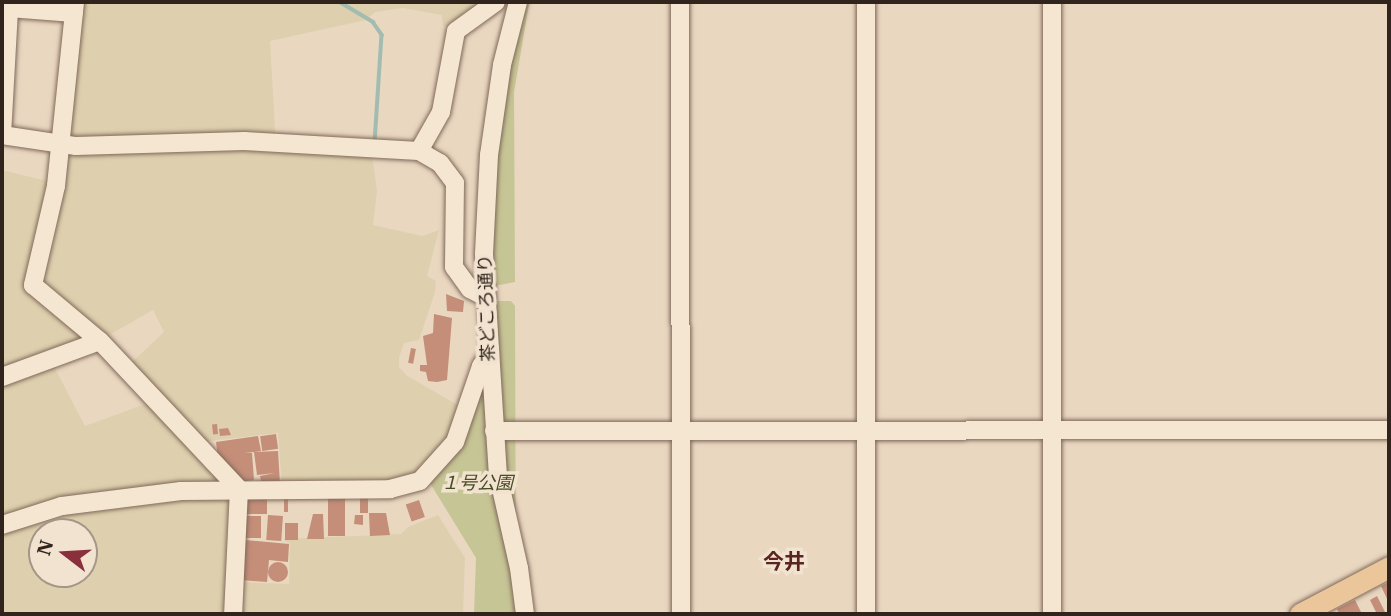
<!DOCTYPE html>
<meta charset="utf-8">
<style>
body{margin:0}
#map{position:relative;width:1391px;height:616px;overflow:hidden;background:#e9d7c0;font-family:"IBM Plex Serif","Noto Sans JP",serif}
div>[style]{position:absolute}
.farmland>*{inset:0;background:#ded0ae}
.green>*{inset:0;background:#c6c595}
.stream>*{height:3.5px;margin:-1.75px;padding:0 1.75px;transform-origin:1.75px;border-radius:1.75px;background:#a2bcb1}
.building>*{inset:0;background:#c48e79;transform-origin:0 0}
.round{border-radius:50%}
.roads{filter:drop-shadow(0 0 2px #80695a) drop-shadow(0 0 2px #80695a)}
.minor>*{height:18px;margin:-9px;padding:0 9px;transform-origin:9px;border-radius:9px;background:#f5e6d2}
.major>*{height:21px;margin:-10.5px;padding:0 10.5px;transform-origin:10.5px;border-radius:10.5px;background:#eac69a}
span{translate:-50% -50%;white-space:nowrap;text-align:center;line-height:1.15;-webkit-text-stroke:7px #f1e3cf;paint-order:stroke}
.street-label{font-size:18px;color:#31241d}
.park-label{font-size:18px;color:#484c25;font-style:italic}
.quarter-label{font-size:21px;color:#5a2420;font-weight:700}
.frame{position:absolute;inset:0;border:4px solid #31241d;pointer-events:none}
.north{position:absolute;left:28px;top:518px;width:70px;height:70px;box-sizing:border-box;background:#f1e3cf;border:2px solid #a49788;border-radius:50%;rotate:287deg;font-size:19px;font-weight:700;line-height:28px;text-align:center;color:#31241d}
.north::after{content:'';display:block;margin:auto;width:24px;height:32px;background:#8a2f3c;clip-path:polygon(50% 0,100% 100%,50% 72%,0 100%)}
</style>
<div id="map">
<div class="farmland">
<i style="clip-path:polygon(evenodd,81px 2px,484px 2px,448px 26px,443px 26px,442px 15px,403px 8px,375px 12px,366px 20px,270px 41px,276px 148px,372px 154px,377px 191px,373px 225px,422px 236px,439px 230px,427px 276px,436px 281px,435px 292px,419px 340px,404px 343px,399px 358px,399px 367px,406px 375px,461px 407px,452px 435px,426px 468px,388px 486px,282px 486px,278px 433px,201px 442px,129px 365px,164px 332px,153px 310px,104px 338px,49px 357px,85px 426px,151px 402px,234px 493px,232px 582px,289px 584px,290px 544px,283px 539px,401px 534px,408px 527px,438px 515px,465px 558px,463px 614px,2px 614px,2px 170px,51px 182px,66px 160px,81px 2px,42px 532px,84px 532px,84px 574px,42px 574px,42px 532px)"></i>
</div>
<div class="green">
<i style="clip-path:polygon(521px 2px,529px 4px,514px 92px,515px 282px,494px 286px,489px 188px)"></i>
<i style="clip-path:polygon(497px 301px,511px 301px,515px 306px,516px 614px,474px 614px,476px 558px,430px 483px,465px 435px,491px 306px)"></i>
</div>
<div class="stream">
<i style="left:340px;top:2px;width:39px;rotate:31deg"></i>
<i style="left:373px;top:22px;width:16px;rotate:55deg"></i>
<i style="left:382px;top:35px;width:108px;rotate:93.7deg"></i>
</div>
<div class="building">
<i style="clip-path:polygon(446px 294px,464px 301px,463px 312px,447px 311px)"></i>
<i style="clip-path:polygon(434px 314px,452px 318px,447px 380px,437px 382px,428px 381px,426px 372px,420px 371px,420px 365px,427px 365px,423px 336px,433px 333px)"></i>
<i style="left:411px;top:348px;width:5px;height:15px;rotate:11deg"></i>
<i style="left:217px;top:424px;width:10px;height:5px;rotate:84deg"></i>
<i style="clip-path:polygon(228px 428px,231px 435px,220px 436px,219px 429px)"></i>
<i style="left:276px;top:434px;width:15px;height:16px;rotate:82deg"></i>
<i style="clip-path:polygon(258px 436px,261px 451px,254px 452px,278px 451px,280px 484px,261px 481px,260px 476px,275px 473px,257px 475px,254px 452px,245px 453px,252px 453px,254px 480px,239px 482px,218px 458px,216px 442px)"></i>
<i style="left:267px;top:495px;width:19px;height:22px;rotate:90deg"></i>
<i style="left:328px;top:495px;width:17px;height:41px"></i>
<i style="left:284px;top:496px;width:4px;height:16px"></i>
<i style="left:360px;top:496px;width:8px;height:17px"></i>
<i style="left:419px;top:500px;width:18px;height:14px;rotate:71deg"></i>
<i style="clip-path:polygon(369px 513px,386px 513px,390px 535px,370px 536px)"></i>
<i style="clip-path:polygon(313px 514px,323px 514px,324px 539px,307px 539px)"></i>
<i style="left:268px;top:515px;width:15px;height:25px;rotate:4deg"></i>
<i style="clip-path:polygon(355px 515px,363px 515px,363px 525px,354px 524px)"></i>
<i style="left:245px;top:516px;width:16px;height:22px"></i>
<i style="left:285px;top:523px;width:13px;height:17px"></i>
<i style="clip-path:polygon(245px 540px,289px 544px,288px 562px,269px 560px,267px 582px,241px 580px)"></i>
<i class="round" style="left:268px;top:562px;width:20px;height:20px"></i>
<i style="clip-path:polygon(1389px 582px,1389px 603px,1381px 586px)"></i>
<i style="clip-path:polygon(1377px 596px,1386px 614px,1377px 614px,1370px 600px)"></i>
<i style="clip-path:polygon(1355px 600px,1362px 614px,1339px 614px,1337px 609px)"></i>
</div>
<div class="roads">
<div class="minor">
<i style="left:75px;top:2px;width:185px;rotate:95.9deg"></i>
<i style="left:56px;top:186px;width:102px;rotate:103.1deg"></i>
<i style="left:33px;top:285px;width:87px;rotate:39.9deg"></i>
<i style="left:100px;top:341px;width:203px;rotate:46.8deg"></i>
<i style="left:239px;top:489px;width:125px;rotate:92.7deg"></i>
<i style="left:518px;top:2px;width:65px;rotate:104.3deg"></i>
<i style="left:502px;top:65px;width:91px;rotate:98.2deg"></i>
<i style="left:489px;top:155px;width:99px;rotate:92.9deg"></i>
<i style="left:484px;top:254px;width:221px;rotate:86.4deg"></i>
<i style="left:498px;top:475px;width:95px;rotate:77.3deg"></i>
<i style="left:519px;top:568px;width:46px;rotate:82.6deg"></i>
<i style="left:680px;top:2px;width:612px;rotate:89.91deg"></i>
<i style="left:866px;top:2px;width:612px;rotate:90deg"></i>
<i style="left:1052px;top:2px;width:612px;rotate:90deg"></i>
<i style="left:2px;top:135px;width:75px;rotate:8.5deg"></i>
<i style="left:76px;top:146px;width:168px;rotate:-1.7deg"></i>
<i style="left:244px;top:141px;width:175px;rotate:3.3deg"></i>
<i style="left:419px;top:151px;width:24px;rotate:30deg"></i>
<i style="left:440px;top:163px;width:25px;rotate:53deg"></i>
<i style="left:455px;top:183px;width:84px;rotate:90.7deg"></i>
<i style="left:454px;top:267px;width:27px;rotate:54deg"></i>
<i style="left:470px;top:289px;width:19px;rotate:28deg"></i>
<i style="left:2px;top:135px;width:127px;rotate:-86.8deg"></i>
<i style="left:9px;top:8px;width:65px;rotate:4.4deg"></i>
<i style="left:419px;top:151px;width:45px;rotate:-60.6deg"></i>
<i style="left:441px;top:112px;width:82px;rotate:-79.5deg"></i>
<i style="left:456px;top:31px;width:49px;rotate:-35.9deg"></i>
<i style="left:2px;top:377px;width:104px;rotate:-20.2deg"></i>
<i style="left:494px;top:431px;width:895px;rotate:-0.06deg"></i>
<i style="left:2px;top:525px;width:63px;rotate:-17.6deg"></i>
<i style="left:62px;top:506px;width:120px;rotate:-7.2deg"></i>
<i style="left:181px;top:491px;width:209px;rotate:-0.5deg"></i>
<i style="left:390px;top:489px;width:31px;rotate:-15deg"></i>
<i style="left:420px;top:481px;width:52px;rotate:-48.1deg"></i>
<i style="left:455px;top:442px;width:80px;rotate:-71.1deg"></i>
<i style="left:481px;top:366px;width:14px;rotate:-54deg"></i>
</div>
<div class="major">
<i style="left:1300px;top:614px;width:101px;rotate:-27.8deg"></i>
</div>
</div>
<div class="street-label">
<span style="left:487px;top:308px;rotate:-92deg">茶どころ通り</span>
</div>
<div class="park-label">
<span style="left:477px;top:483px">１号公園</span>
</div>
<div class="quarter-label">
<span style="left:784px;top:561px">今井</span>
</div>
<div class="frame"></div>
<div class="north">N</div>
</div>
